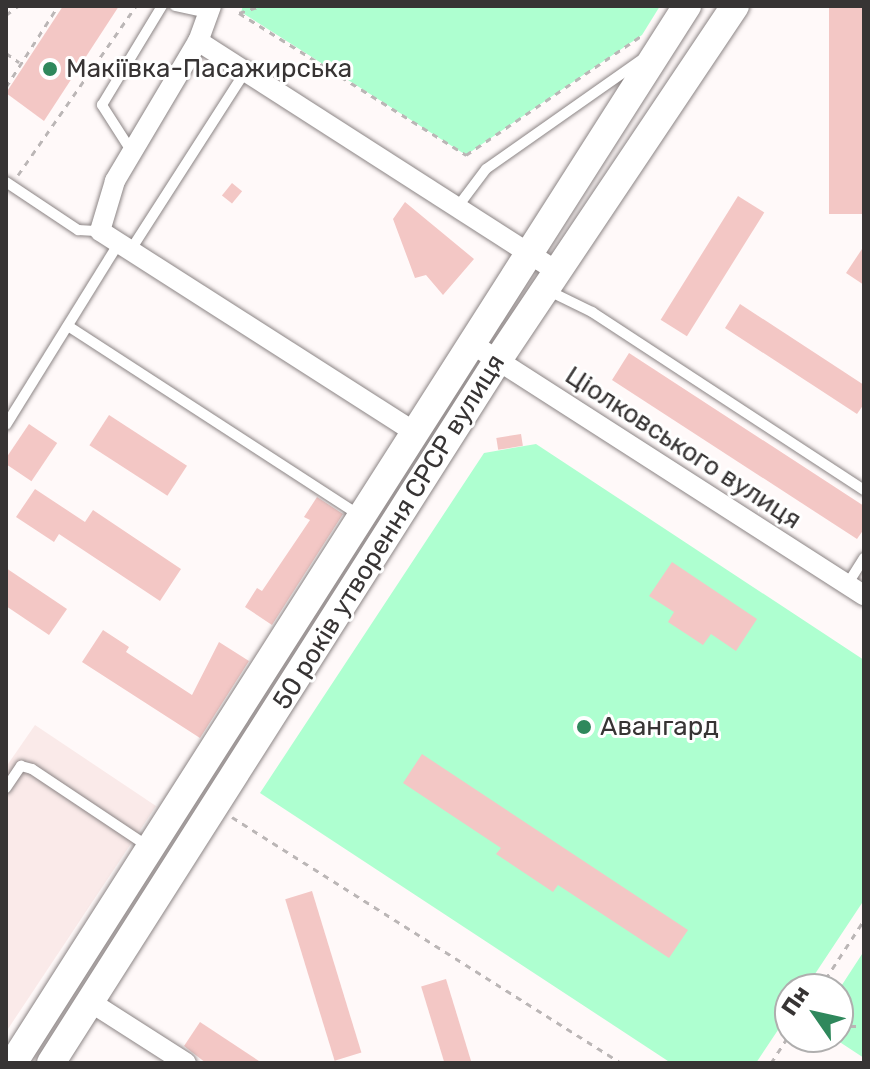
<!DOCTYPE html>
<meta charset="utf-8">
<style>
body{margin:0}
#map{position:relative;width:870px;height:1069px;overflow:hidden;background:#fff9f9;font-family:Rubik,sans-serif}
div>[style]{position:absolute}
.built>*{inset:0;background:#faeae9}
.green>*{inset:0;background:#aeffd0}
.building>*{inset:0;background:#f3c7c5;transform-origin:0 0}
.path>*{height:3px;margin-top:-1.5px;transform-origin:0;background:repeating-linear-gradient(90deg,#bbb6b6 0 6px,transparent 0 12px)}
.roads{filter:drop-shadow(0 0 2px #8c8585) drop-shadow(0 0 2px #8c8585)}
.lane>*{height:10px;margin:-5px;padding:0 5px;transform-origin:5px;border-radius:5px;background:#fff}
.street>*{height:20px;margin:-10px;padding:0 10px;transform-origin:10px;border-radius:10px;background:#fff}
.secondary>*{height:28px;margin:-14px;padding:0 14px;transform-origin:14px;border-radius:14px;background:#fff}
.dots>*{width:22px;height:22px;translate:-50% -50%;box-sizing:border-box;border:4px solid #fff;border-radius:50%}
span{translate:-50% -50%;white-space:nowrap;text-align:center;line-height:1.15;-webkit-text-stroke:6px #fff;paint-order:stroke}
.poi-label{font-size:26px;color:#373434}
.left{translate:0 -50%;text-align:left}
.street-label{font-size:26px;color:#373434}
.frame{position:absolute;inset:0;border:8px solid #373434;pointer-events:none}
.north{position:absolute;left:774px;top:973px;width:80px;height:80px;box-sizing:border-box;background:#fff;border:2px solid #afaeae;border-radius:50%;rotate:304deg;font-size:22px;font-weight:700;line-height:32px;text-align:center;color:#373434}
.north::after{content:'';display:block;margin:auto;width:28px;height:36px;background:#2f885c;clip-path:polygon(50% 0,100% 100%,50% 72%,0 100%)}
</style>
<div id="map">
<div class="built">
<i style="clip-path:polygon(35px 725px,156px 806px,6px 1032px,6px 767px)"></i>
</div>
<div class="green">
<i style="clip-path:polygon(243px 6px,660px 6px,642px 35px,466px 155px,241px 12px)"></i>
<i style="clip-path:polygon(536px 444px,864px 660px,864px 900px,805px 989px,790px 989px,790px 1012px,756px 1063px,671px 1063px,260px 793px,484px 453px)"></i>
<i style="clip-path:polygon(864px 951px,864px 1058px,832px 1037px,838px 1037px,838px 991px)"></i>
</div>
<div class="building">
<i style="clip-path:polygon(63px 6px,119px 6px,44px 121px,6px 93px)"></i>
<i style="left:829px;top:6px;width:34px;height:208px"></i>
<i style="left:232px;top:183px;width:13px;height:16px;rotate:39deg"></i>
<i style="left:738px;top:196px;width:31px;height:146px;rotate:32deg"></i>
<i style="clip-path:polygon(405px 202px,474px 259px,443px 295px,426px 275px,415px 278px,393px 219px)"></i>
<i style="clip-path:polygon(864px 246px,864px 285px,846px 273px)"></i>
<i style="clip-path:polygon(740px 304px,864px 385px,864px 404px,857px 414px,725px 328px)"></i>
<i style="clip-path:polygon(629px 353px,864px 506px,864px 529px,857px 539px,612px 380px)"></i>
<i style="left:109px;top:415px;width:93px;height:36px;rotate:33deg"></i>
<i style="left:29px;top:424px;width:34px;height:46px;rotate:34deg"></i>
<i style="left:521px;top:434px;width:12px;height:25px;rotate:81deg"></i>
<i style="clip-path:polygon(35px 489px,85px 522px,93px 510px,181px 569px,160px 601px,59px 534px,54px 542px,16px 517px)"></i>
<i style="clip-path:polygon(317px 497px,343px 514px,272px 625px,245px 607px,257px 588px,262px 591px,310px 520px,304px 517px)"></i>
<i style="clip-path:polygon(672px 562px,757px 619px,736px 651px,711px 634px,703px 645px,668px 622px,674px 612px,649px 596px)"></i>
<i style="clip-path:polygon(6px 568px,67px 609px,49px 635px,6px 606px)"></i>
<i style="clip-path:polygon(103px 630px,129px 647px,126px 652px,192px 695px,219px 642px,249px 661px,200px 738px,82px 662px)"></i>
<i style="clip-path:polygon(422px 754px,688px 930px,669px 958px,558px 885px,553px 892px,496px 854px,501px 848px,403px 783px)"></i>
<i style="left:312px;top:891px;width:169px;height:28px;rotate:73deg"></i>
<i style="left:446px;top:979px;width:88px;height:26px;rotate:73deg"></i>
<i style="clip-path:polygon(200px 1022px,262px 1063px,206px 1063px,184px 1046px)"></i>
</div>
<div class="path">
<i style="left:239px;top:13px;width:268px;rotate:32deg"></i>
<i style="left:466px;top:155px;width:212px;rotate:-34.2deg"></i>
<i style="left:239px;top:13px;width:22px;rotate:-18deg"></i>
<i style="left:6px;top:15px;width:15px;rotate:-37deg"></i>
<i style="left:6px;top:53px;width:16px;rotate:35deg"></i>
<i style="left:6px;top:87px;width:96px;rotate:-57.3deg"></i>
<i style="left:18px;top:175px;width:206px;rotate:-55.1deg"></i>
<i style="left:232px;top:817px;width:460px;rotate:32.3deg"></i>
<i style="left:819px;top:989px;width:82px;rotate:-56.9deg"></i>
<i style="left:838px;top:1026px;width:26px"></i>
<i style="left:771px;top:1063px;width:35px;rotate:-57deg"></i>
</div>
<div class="roads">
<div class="lane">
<i style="left:175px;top:6px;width:34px;rotate:12deg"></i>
<i style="left:132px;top:152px;width:56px;rotate:-122.6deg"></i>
<i style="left:102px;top:105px;width:116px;rotate:-58.8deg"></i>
<i style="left:6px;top:182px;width:87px;rotate:33.7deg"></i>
<i style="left:78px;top:230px;width:22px;rotate:3deg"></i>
<i style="left:456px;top:209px;width:50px;rotate:-53.1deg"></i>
<i style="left:486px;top:169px;width:189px;rotate:-35.1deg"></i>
<i style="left:130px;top:251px;width:213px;rotate:-57.3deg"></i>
<i style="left:549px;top:291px;width:48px;rotate:26deg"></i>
<i style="left:592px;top:312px;width:325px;rotate:33.2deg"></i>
<i style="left:68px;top:326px;width:349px;rotate:33deg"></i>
<i style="left:6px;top:425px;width:214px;rotate:-58.2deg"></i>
<i style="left:847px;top:585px;width:32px;rotate:-58deg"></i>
<i style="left:6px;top:788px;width:27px;rotate:-56deg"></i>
<i style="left:21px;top:766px;width:11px;rotate:15deg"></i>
<i style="left:32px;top:769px;width:141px;rotate:33.7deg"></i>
</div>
<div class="street">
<i style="left:211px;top:6px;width:37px;rotate:110deg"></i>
<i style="left:198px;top:41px;width:163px;rotate:120.7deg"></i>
<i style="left:115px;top:181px;width:52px;rotate:106.7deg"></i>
<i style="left:100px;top:231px;width:377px;rotate:32.6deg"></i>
<i style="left:198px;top:41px;width:429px;rotate:32.7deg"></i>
<i style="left:474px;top:345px;width:463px;rotate:32.7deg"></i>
<i style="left:89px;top:1001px;width:115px;rotate:32.6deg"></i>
</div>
<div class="secondary">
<i style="left:13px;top:1063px;width:1254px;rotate:-57.48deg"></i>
<i style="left:51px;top:1063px;width:833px;rotate:-57.55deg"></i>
<i style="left:498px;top:360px;width:426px;rotate:-56.2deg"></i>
</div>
</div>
<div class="dots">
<i style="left:50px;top:69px;background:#2f885c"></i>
<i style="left:584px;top:727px;background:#2f885c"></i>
</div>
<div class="poi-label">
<span class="left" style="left:66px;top:69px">Макіївка-Пасажирська</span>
<span class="left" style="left:600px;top:727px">Авангард</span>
</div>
<div class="street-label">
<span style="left:683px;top:448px;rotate:33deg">Ціолковського вулиця</span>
<span style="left:389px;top:532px;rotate:-58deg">50 років утворення СРСР вулиця</span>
</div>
<div class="frame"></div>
<div class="north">Пн</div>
</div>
